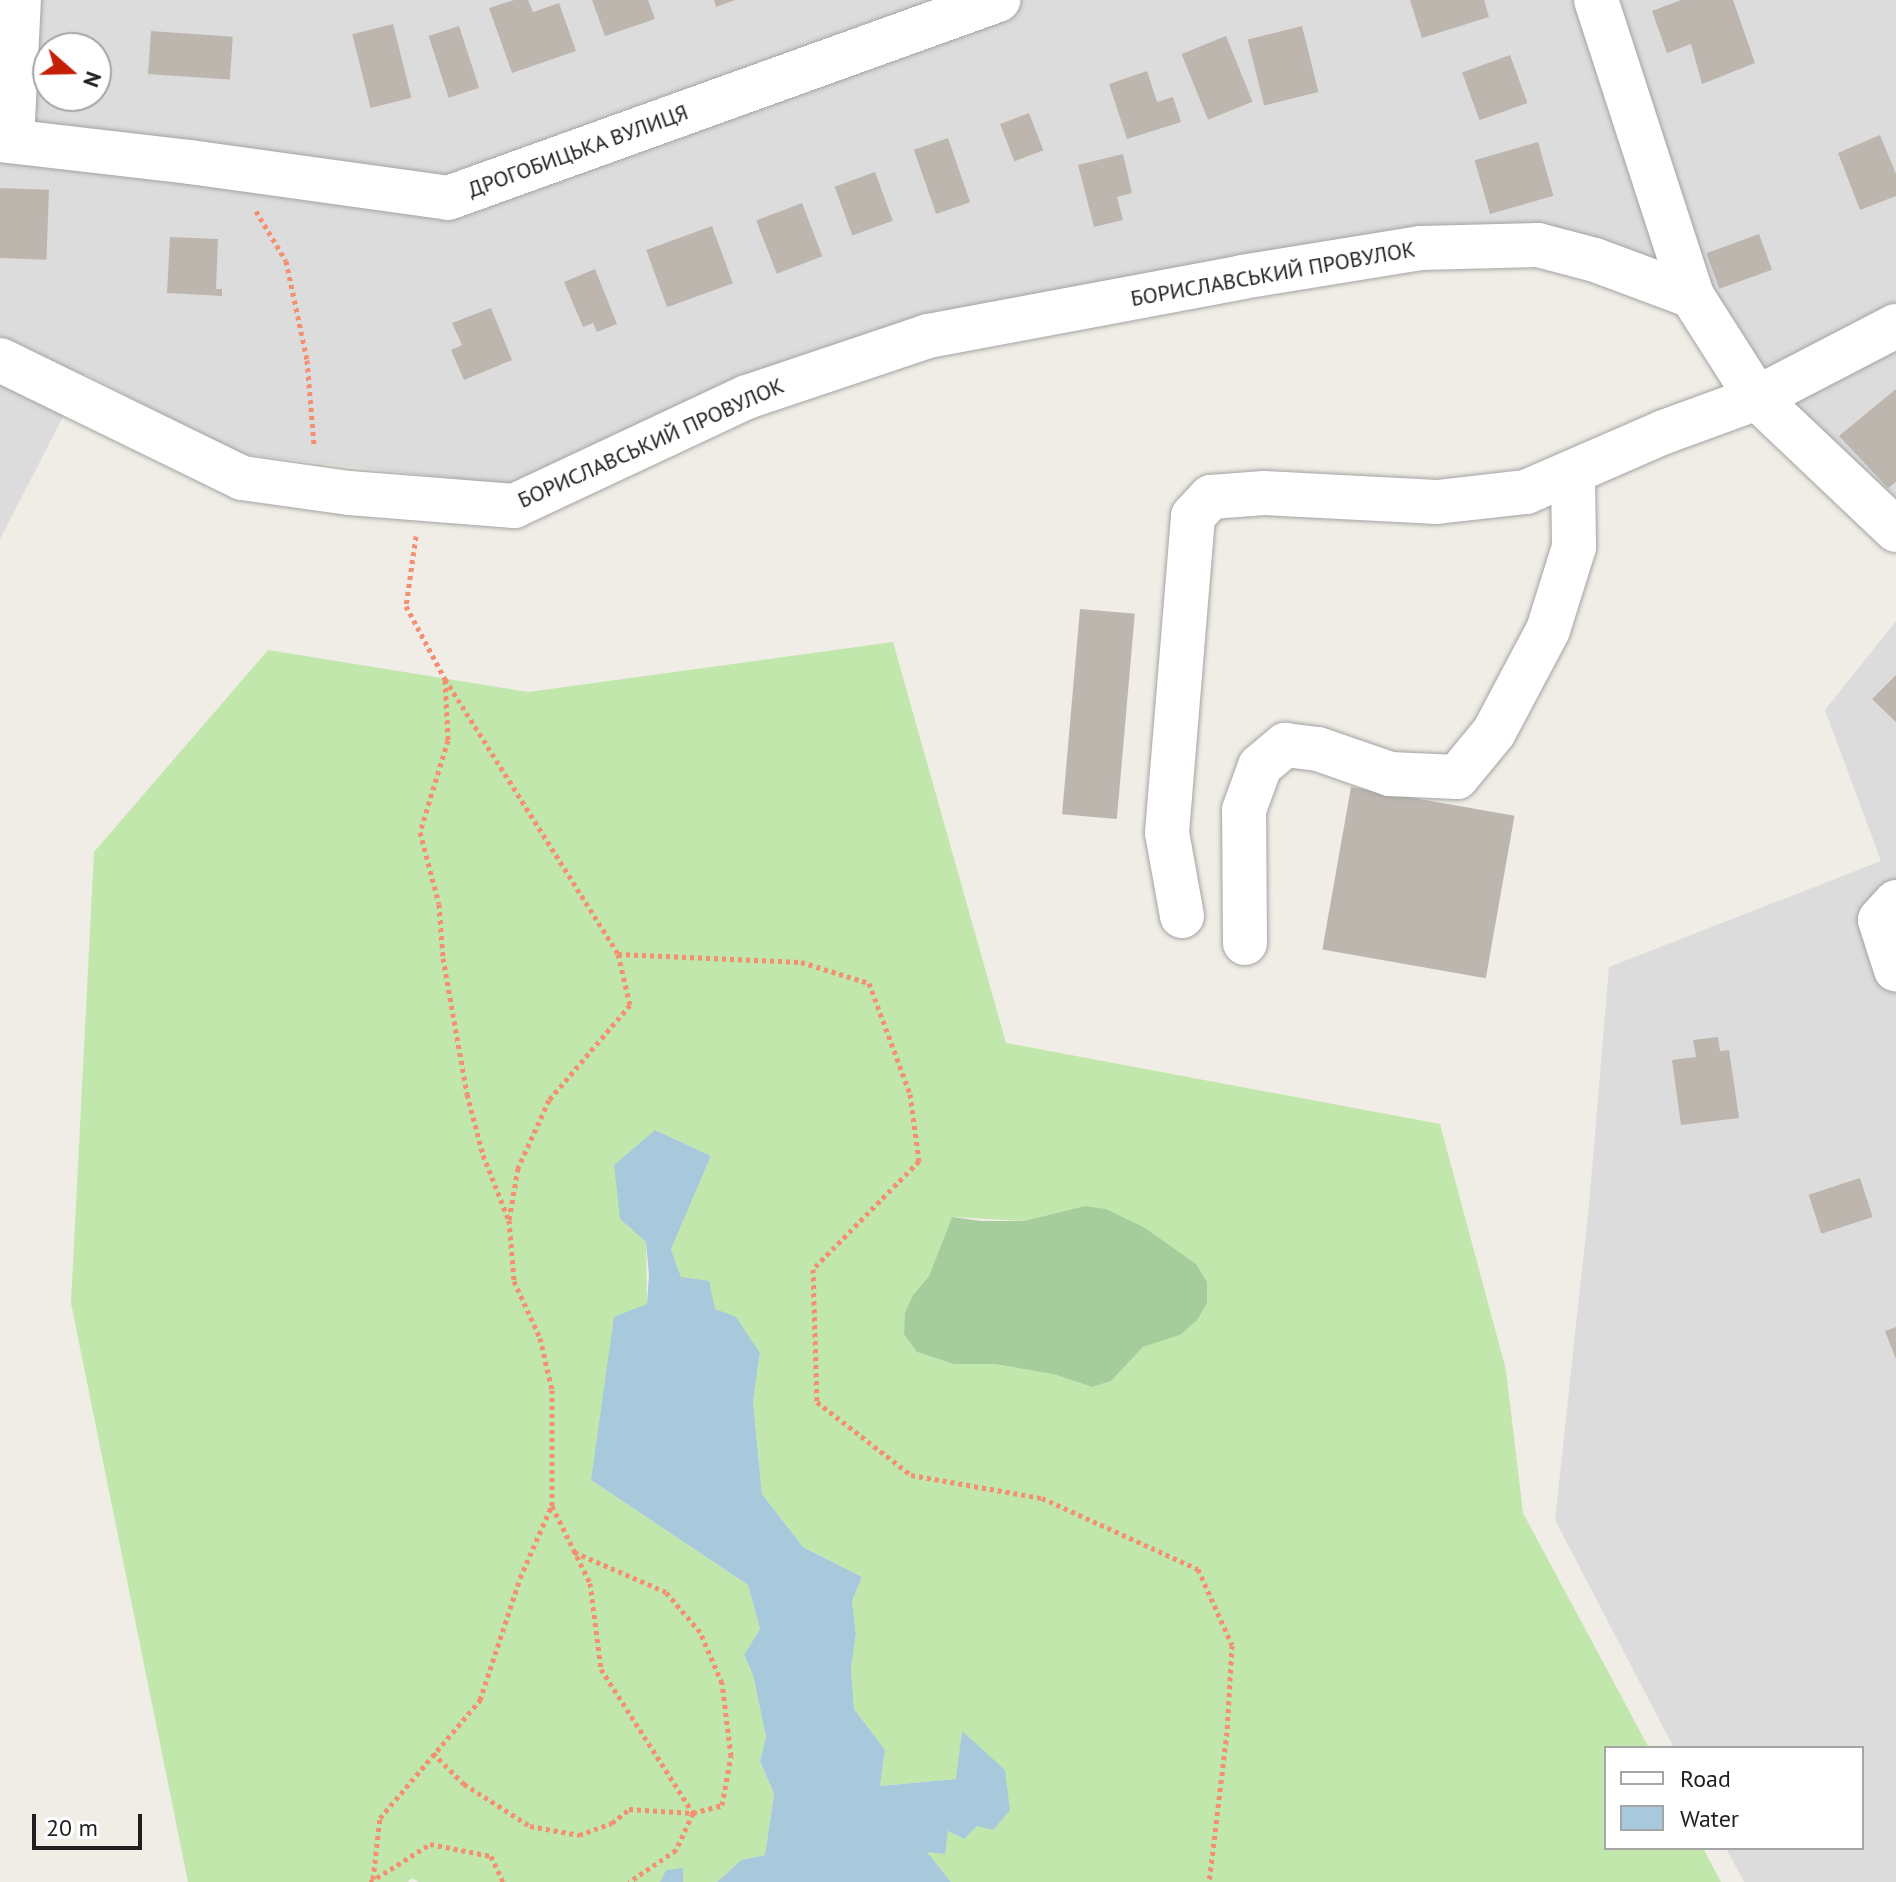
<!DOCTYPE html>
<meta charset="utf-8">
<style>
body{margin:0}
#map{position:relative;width:1896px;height:1882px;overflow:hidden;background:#efede5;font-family:"PT Sans",sans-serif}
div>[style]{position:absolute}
.residential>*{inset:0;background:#dddcdc}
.grass>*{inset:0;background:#c2e7ad}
.forest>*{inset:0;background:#a4cd9b}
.water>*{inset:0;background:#a7c9db}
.building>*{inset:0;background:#bcb6af;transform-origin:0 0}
.path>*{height:5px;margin-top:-2.5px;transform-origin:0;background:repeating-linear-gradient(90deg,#f58f71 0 4px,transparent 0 8px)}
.roads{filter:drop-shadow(0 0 2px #a3a3a3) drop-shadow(0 0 2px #a3a3a3)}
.minor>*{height:44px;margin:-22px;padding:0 22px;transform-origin:22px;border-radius:22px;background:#fff}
span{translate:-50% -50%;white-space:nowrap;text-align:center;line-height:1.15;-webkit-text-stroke:6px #fff;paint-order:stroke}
.street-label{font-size:22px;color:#1f1f1f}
.legend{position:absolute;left:1604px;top:1746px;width:260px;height:104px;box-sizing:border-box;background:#fff;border:2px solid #a5a5a5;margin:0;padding:10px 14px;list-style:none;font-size:24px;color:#1f1f1f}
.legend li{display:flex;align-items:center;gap:16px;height:40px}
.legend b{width:40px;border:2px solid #a5a5a5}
.north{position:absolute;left:32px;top:32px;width:80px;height:80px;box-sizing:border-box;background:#fff;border:2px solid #a5a5a5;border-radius:50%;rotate:110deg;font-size:22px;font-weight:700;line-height:32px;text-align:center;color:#1f1f1f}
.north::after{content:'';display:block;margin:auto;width:28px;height:36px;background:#c61f08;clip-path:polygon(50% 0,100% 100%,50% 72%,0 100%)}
.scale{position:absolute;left:32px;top:1814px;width:110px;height:36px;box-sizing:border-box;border:4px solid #1f1f1f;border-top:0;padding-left:10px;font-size:24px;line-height:28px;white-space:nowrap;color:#1f1f1f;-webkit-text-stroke:6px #fff;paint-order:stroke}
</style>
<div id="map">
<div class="residential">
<i style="clip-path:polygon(evenodd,0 0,1896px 0,1896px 506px,1794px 407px,1710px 295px,1666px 264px,1170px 273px,511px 485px,235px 453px,85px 374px,0 539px,0 0,48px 48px,96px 48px,96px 96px,48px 96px,48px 48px)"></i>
<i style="clip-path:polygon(1896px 621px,1896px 1882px,1744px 1882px,1726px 1848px,1862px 1848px,1862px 1748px,1674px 1748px,1555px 1520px,1589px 1205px,1609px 967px,1881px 861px,1825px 710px)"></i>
</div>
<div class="grass">
<i style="clip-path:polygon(evenodd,893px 642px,1006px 1043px,1440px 1124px,1506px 1370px,1523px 1513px,1649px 1748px,1606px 1748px,1606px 1848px,1703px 1848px,1721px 1882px,951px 1882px,926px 1851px,947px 1831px,964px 1839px,962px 1731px,957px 1779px,880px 1786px,885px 1750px,854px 1709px,851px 1668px,856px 1634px,852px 1601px,862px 1577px,803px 1547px,762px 1494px,753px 1401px,760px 1353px,681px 1277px,671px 1249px,711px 1156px,655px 1130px,620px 1219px,646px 1242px,647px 1304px,591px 1480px,748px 1585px,760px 1629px,744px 1656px,753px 1675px,766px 1737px,760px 1761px,774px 1794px,765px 1855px,741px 1860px,717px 1882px,683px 1882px,682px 1869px,666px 1870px,660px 1882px,419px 1882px,412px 1878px,408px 1882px,188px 1882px,71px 1303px,94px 852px,268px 650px,528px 692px,893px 642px,1085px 1206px,1180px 1335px,1143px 1347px,1111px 1381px,1092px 1387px,1053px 1374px,994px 1364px,954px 1364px,917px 1352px,913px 1295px,929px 1276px,952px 1217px,1024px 1221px,1085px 1206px)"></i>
</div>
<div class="forest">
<i style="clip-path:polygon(1085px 1206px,1106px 1209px,1145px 1228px,1196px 1264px,1207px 1282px,1207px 1303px,1197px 1320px,1180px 1335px,1143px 1347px,1111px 1381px,1092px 1387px,1053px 1374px,994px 1364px,954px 1364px,917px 1352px,904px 1334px,905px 1313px,913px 1295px,929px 1276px,952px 1217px,981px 1221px,1024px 1221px)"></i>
</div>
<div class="water">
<i style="clip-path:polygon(655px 1130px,711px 1156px,671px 1249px,681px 1277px,709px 1281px,715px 1309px,736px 1317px,760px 1353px,753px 1401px,762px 1494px,803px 1547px,862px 1577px,852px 1601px,856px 1634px,851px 1668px,854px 1709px,885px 1750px,880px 1786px,956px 1779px,962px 1731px,1005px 1770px,1010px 1810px,993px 1830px,977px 1826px,964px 1839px,948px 1831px,945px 1854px,927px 1852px,951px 1882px,717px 1882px,741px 1860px,765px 1855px,774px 1794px,760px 1761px,766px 1737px,753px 1675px,744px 1655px,760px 1629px,748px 1585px,591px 1480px,614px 1317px,647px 1304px,649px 1275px,646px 1242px,620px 1219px,614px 1165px)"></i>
<i style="clip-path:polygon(683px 1868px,683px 1882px,660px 1882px,666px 1870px)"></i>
</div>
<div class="building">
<i style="clip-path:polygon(514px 0,528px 0,533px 12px,559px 3px,576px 51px,512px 73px,489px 8px)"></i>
<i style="clip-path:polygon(592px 0,648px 0,655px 19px,605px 36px)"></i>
<i style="clip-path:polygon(714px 0,735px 0,716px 7px)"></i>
<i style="clip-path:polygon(1410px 0,1484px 0,1489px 17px,1422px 38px)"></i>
<i style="clip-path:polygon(1681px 0,1733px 0,1755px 63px,1702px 84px,1691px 44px,1667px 53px,1652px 11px)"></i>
<i style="left:393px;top:24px;width:76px;height:42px;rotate:76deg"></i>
<i style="left:459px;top:26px;width:65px;height:32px;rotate:72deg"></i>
<i style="left:1302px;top:26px;width:68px;height:56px;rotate:76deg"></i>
<i style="left:151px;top:31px;width:82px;height:43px;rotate:4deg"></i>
<i style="left:1226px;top:36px;width:71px;height:48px;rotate:68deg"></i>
<i style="left:1510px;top:55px;width:51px;height:51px;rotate:70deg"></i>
<i style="clip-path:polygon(1147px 71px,1157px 102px,1173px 97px,1181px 122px,1127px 139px,1109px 84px)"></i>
<i style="left:1029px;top:113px;width:40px;height:31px;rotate:69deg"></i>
<i style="clip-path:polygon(1880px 135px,1896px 174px,1896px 196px,1860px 210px,1838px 153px)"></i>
<i style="left:948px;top:138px;width:68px;height:36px;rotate:71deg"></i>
<i style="left:1538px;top:142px;width:56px;height:66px;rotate:74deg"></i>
<i style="clip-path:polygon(1123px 154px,1132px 193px,1117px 197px,1123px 220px,1094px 227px,1078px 165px)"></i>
<i style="left:875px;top:172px;width:52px;height:43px;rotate:70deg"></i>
<i style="left:0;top:188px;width:49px;height:70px;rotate:2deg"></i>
<i style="left:802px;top:203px;width:57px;height:49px;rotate:69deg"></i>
<i style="left:712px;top:226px;width:61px;height:70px;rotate:70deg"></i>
<i style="left:1759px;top:234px;width:38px;height:56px;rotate:70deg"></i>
<i style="clip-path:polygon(170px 237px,218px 239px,216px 289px,222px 289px,222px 296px,167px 293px)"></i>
<i style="clip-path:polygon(595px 269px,617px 324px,597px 332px,593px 323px,583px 327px,564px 282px)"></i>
<i style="clip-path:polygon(491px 308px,512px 360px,464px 380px,451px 350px,462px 345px,452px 323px)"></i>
<i style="clip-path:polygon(1896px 389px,1896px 482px,1888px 488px,1839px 436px)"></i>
<i style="left:1080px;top:609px;width:55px;height:206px;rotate:5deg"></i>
<i style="clip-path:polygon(1896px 675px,1896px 722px,1872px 699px)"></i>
<i style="left:1351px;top:787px;width:166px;height:165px;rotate:10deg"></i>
<i style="clip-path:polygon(1718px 1037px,1720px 1051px,1729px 1050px,1739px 1118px,1681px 1125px,1672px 1060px,1696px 1057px,1693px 1040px)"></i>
<i style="left:1860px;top:1178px;width:41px;height:54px;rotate:72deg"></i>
<i style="clip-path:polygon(1896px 1327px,1896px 1359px,1885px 1331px)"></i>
</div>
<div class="path">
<i style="left:256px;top:211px;width:58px;rotate:59deg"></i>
<i style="left:286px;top:261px;width:101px;rotate:78deg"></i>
<i style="left:307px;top:360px;width:86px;rotate:85.3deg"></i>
<i style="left:416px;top:536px;width:71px;rotate:98.1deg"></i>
<i style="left:406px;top:606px;width:83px;rotate:61.9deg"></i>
<i style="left:445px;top:679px;width:325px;rotate:57.8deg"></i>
<i style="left:618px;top:954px;width:52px;rotate:76.8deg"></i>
<i style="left:630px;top:1005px;width:125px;rotate:130.5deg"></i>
<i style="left:549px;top:1100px;width:75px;rotate:114.5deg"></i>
<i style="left:518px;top:1168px;width:53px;rotate:99.8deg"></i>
<i style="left:509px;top:1220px;width:61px;rotate:85.3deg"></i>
<i style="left:514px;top:1281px;width:63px;rotate:65.5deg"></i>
<i style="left:540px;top:1338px;width:53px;rotate:77deg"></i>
<i style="left:552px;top:1390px;width:116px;rotate:90deg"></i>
<i style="left:552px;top:1506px;width:86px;rotate:63.7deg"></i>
<i style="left:590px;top:1583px;width:87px;rotate:82.7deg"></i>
<i style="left:601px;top:1669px;width:171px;rotate:57.4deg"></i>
<i style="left:693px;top:1813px;width:41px;rotate:114.7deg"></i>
<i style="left:676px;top:1850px;width:57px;rotate:145.8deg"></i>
<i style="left:445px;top:680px;width:60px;rotate:87.1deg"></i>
<i style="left:448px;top:740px;width:96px;rotate:106.9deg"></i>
<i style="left:420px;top:832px;width:74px;rotate:75.2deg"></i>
<i style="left:439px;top:904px;width:54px;rotate:85.8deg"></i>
<i style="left:443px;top:958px;width:138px;rotate:80deg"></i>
<i style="left:467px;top:1094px;width:63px;rotate:75.3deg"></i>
<i style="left:483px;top:1155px;width:68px;rotate:68.4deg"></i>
<i style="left:618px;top:954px;width:183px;rotate:2.5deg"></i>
<i style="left:801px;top:962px;width:71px;rotate:17.2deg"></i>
<i style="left:869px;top:983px;width:118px;rotate:69.7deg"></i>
<i style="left:910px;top:1094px;width:68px;rotate:82.3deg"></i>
<i style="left:919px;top:1161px;width:151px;rotate:134.5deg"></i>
<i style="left:813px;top:1269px;width:133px;rotate:88.3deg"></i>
<i style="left:817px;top:1402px;width:119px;rotate:37.8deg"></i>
<i style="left:911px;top:1475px;width:133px;rotate:10deg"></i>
<i style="left:1042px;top:1498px;width:171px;rotate:24.5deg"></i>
<i style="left:1198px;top:1569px;width:83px;rotate:65.9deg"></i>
<i style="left:1232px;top:1645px;width:87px;rotate:93.3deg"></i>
<i style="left:1227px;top:1732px;width:151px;rotate:96.8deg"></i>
<i style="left:433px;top:1753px;width:44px;rotate:45deg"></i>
<i style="left:464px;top:1784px;width:78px;rotate:32.5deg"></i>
<i style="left:530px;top:1826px;width:50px;rotate:10.4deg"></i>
<i style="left:579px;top:1835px;width:35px;rotate:-20deg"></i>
<i style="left:612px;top:1823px;width:22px;rotate:-39deg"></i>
<i style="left:629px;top:1809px;width:64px;rotate:3.6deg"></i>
<i style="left:693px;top:1813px;width:30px;rotate:-15deg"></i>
<i style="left:722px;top:1805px;width:50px;rotate:-79.6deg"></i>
<i style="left:731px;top:1756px;width:74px;rotate:-97deg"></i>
<i style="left:722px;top:1683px;width:56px;rotate:-113.3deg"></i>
<i style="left:700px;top:1632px;width:52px;rotate:-130.4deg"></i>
<i style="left:666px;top:1592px;width:100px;rotate:-156.5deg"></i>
<i style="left:373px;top:1879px;width:61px;rotate:-83.5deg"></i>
<i style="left:380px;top:1818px;width:155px;rotate:-49.7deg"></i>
<i style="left:480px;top:1700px;width:128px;rotate:-71.8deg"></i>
<i style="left:520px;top:1578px;width:77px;rotate:-66.4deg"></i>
<i style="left:370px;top:1882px;width:71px;rotate:-32.3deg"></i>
<i style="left:430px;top:1844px;width:62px;rotate:11.1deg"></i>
<i style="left:491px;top:1856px;width:29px;rotate:65deg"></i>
</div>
<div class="roads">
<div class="minor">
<i style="left:1596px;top:0;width:311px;rotate:72deg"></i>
<i style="left:1692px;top:296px;width:121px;rotate:57.5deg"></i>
<i style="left:1757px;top:398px;width:192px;rotate:43.5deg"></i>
<i style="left:0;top:140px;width:191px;rotate:6.6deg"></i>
<i style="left:190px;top:162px;width:260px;rotate:7.9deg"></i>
<i style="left:448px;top:198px;width:585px;rotate:-19.8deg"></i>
<i style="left:12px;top:141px;width:141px;rotate:-87.2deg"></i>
<i style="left:0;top:360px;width:269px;rotate:26deg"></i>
<i style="left:242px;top:478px;width:108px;rotate:8deg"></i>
<i style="left:349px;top:493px;width:166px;rotate:4.5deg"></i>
<i style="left:514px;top:506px;width:257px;rotate:-25.1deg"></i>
<i style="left:747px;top:397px;width:191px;rotate:-18.6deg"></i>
<i style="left:928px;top:336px;width:319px;rotate:-10.6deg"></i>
<i style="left:1242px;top:277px;width:181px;rotate:-9.2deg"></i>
<i style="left:1421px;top:248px;width:117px;rotate:-1.5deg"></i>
<i style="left:1538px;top:245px;width:59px;rotate:14.7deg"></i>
<i style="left:1595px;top:260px;width:103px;rotate:20.4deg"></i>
<i style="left:1896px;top:902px;width:24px;rotate:132deg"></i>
<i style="left:1880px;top:920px;width:52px;rotate:72.3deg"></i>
<i style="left:1182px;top:916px;width:84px;rotate:-100.2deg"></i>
<i style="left:1167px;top:833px;width:318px;rotate:-85.3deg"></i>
<i style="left:1193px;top:516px;width:26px;rotate:-47deg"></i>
<i style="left:1211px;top:497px;width:53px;rotate:-4.3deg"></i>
<i style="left:1264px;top:493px;width:173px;rotate:3deg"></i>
<i style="left:1437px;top:502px;width:90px;rotate:-6.4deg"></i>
<i style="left:1526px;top:492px;width:150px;rotate:-23.5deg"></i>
<i style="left:1664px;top:432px;width:99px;rotate:-20.1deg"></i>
<i style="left:1757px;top:398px;width:157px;rotate:-27.4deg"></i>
<i style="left:1245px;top:943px;width:133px;rotate:-90.4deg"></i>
<i style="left:1244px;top:810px;width:47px;rotate:-70deg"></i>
<i style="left:1260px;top:766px;width:33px;rotate:-40deg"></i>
<i style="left:1285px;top:745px;width:33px;rotate:7deg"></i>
<i style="left:1318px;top:749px;width:76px;rotate:19.1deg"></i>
<i style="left:1390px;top:774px;width:67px;rotate:2.6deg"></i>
<i style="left:1457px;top:777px;width:58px;rotate:-50.6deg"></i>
<i style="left:1494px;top:732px;width:115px;rotate:-62.1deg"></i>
<i style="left:1548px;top:630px;width:87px;rotate:-72.6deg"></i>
<i style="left:1574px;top:547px;width:75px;rotate:-90.8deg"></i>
</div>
</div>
<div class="street-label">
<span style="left:578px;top:151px;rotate:-20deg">ДРОГОБИЦЬКА ВУЛИЦЯ</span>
<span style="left:1273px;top:274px;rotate:-10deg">БОРИСЛАВСЬКИЙ ПРОВУЛОК</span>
<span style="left:651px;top:443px;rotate:-24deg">БОРИСЛАВСЬКИЙ ПРОВУЛОК</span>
</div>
<ul class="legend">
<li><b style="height:10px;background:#fff"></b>Road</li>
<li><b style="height:22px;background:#a7c9db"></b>Water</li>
</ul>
<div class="north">N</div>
<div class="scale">20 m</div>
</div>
